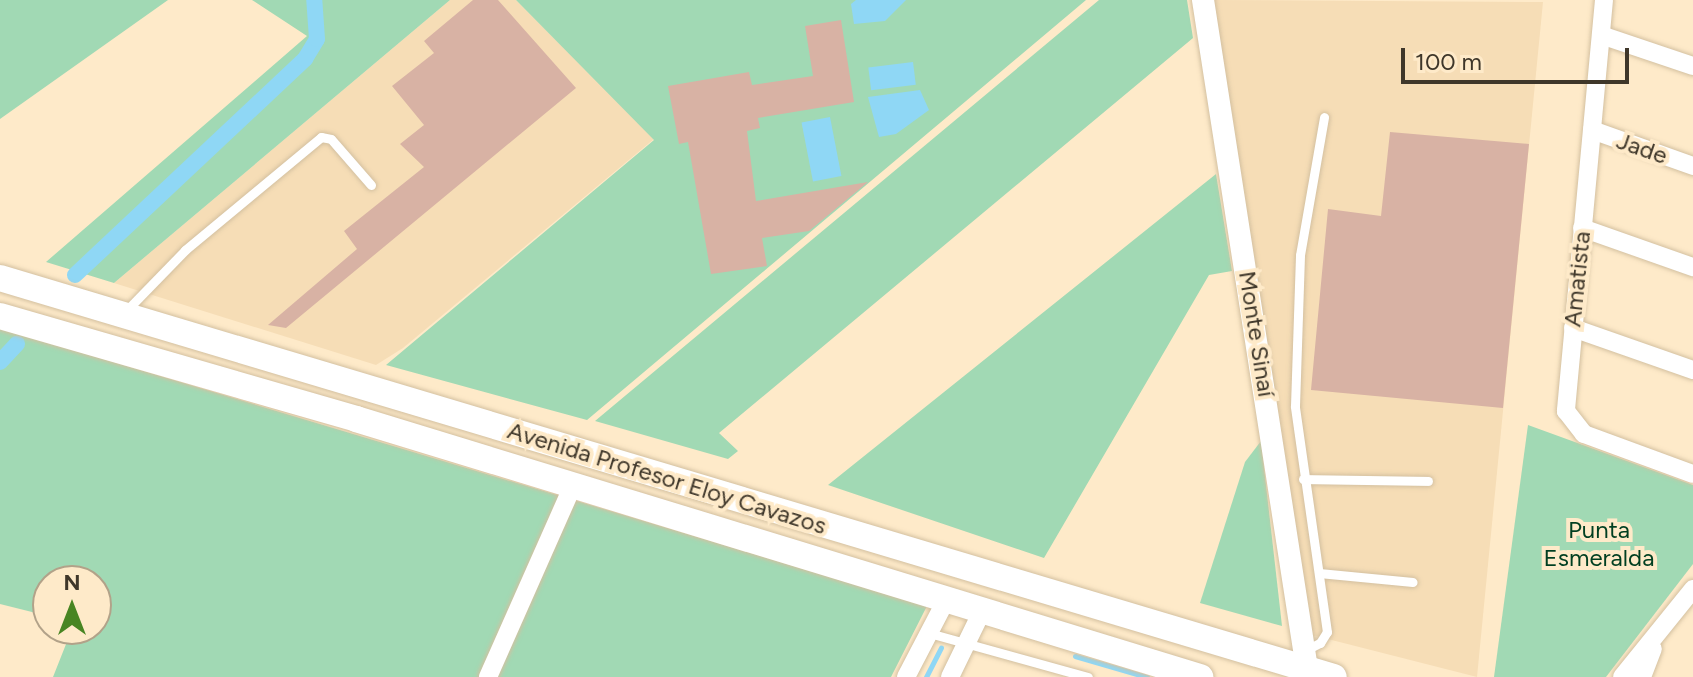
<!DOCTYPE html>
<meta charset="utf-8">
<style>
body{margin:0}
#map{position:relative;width:1693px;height:677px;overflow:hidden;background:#feeac9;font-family:Figtree,sans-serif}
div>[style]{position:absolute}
.built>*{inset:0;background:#f6ddb6}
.green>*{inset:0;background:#a1d9b4}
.water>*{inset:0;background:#8fd7f5;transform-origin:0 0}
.stream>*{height:5px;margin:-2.5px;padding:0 2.5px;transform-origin:2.5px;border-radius:2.5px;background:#8fd7f5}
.canal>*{height:16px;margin:-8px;padding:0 8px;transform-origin:8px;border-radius:8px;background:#8fd7f5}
.building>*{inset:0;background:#d8b2a4}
.roads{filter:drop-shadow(0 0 2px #d3c0a0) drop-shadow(0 0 2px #d3c0a0)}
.service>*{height:9px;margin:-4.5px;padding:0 4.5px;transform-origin:4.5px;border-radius:4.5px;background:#fff}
.minor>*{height:18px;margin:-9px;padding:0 9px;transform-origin:9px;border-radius:9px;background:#fff}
.tertiary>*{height:22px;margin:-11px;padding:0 11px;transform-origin:11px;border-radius:11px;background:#fff}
.secondary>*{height:26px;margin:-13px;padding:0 13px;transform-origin:13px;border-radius:13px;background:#fff}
span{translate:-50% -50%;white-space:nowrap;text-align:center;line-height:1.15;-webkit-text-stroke:8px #feeac9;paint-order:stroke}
.street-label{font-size:24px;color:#3f372a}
.park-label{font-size:24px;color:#003f21}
.north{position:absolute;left:32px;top:565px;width:80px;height:80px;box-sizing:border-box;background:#feeac9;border:2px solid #b2a289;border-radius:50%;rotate:0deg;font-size:22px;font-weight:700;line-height:32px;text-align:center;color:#3f372a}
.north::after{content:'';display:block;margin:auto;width:28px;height:36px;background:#488523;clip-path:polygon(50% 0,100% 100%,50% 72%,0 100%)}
.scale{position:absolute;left:1401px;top:48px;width:228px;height:36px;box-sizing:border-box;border:4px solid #3f372a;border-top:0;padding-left:10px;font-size:24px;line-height:28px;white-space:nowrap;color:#3f372a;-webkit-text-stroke:6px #feeac9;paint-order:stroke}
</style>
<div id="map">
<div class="built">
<i style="clip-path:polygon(450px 0,516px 0,654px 139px,403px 348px,376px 365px,114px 283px)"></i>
<i style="clip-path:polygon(1213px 0,1543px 2px,1477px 677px,1312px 635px)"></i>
</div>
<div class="green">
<i style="clip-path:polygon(0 0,168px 0,0 119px)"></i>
<i style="clip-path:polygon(252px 0,450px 0,114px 283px,46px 262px,307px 36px)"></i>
<i style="clip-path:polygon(516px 0,1086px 0,587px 420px,386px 365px,654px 140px)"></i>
<i style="clip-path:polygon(1099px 0,1187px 0,1193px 38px,719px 433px,738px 451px,728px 459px,595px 421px)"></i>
<i style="clip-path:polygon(1216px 174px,1232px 271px,1209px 275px,1044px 558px,828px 485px)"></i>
<i style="clip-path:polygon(0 328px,927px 606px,891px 677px,53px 677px,72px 629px,96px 629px,96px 581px,48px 581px,48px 616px,0 604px)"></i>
<i style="clip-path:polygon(1528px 425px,1693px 485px,1693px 564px,1606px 677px,1494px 677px)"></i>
<i style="clip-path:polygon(1261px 441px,1282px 626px,1200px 603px,1245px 462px)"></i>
</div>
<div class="water">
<i style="clip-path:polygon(856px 0,906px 0,885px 21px,854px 24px,851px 4px)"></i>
<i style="left:913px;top:62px;width:23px;height:45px;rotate:83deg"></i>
<i style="clip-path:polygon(920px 90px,929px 110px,896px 134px,879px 137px,868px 97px)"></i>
<i style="left:830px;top:117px;width:60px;height:29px;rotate:79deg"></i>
</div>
<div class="stream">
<i style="left:1075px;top:656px;width:75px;rotate:16.3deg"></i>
<i style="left:926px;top:677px;width:33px;rotate:-63deg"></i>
</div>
<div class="canal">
<i style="left:75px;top:275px;width:316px;rotate:-43.2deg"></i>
<i style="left:305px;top:59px;width:23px;rotate:-59deg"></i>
<i style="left:317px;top:39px;width:39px;rotate:-94deg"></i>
<i style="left:0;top:362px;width:25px;rotate:-47deg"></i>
</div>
<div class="building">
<i style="clip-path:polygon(473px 0,498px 0,576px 88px,286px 328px,268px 325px,357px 249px,344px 231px,424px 167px,400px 144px,424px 125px,392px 86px,434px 53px,424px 41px)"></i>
<i style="clip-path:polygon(841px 20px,854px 102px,758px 118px,760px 128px,747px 131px,756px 201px,868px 182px,809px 231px,762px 238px,767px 266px,711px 274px,688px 142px,679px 144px,668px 86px,749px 72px,752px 85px,813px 76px,805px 26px)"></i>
<i style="clip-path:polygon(1390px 132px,1529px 144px,1503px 408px,1311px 390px,1328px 209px,1381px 216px)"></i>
</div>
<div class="roads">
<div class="service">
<i style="left:125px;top:312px;width:86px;rotate:-45.9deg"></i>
<i style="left:185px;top:250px;width:177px;rotate:-39.7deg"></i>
<i style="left:321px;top:137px;width:10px;rotate:11deg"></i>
<i style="left:331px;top:139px;width:61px;rotate:49deg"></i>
<i style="left:1303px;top:479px;width:125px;rotate:0.9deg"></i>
<i style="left:1319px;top:573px;width:94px;rotate:5.5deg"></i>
<i style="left:929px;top:633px;width:165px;rotate:15.5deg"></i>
<i style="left:1304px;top:651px;width:18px;rotate:-27deg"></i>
<i style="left:1320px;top:643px;width:13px;rotate:-58deg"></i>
<i style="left:1327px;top:632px;width:228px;rotate:-98.1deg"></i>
<i style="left:1295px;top:406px;width:151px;rotate:-88.1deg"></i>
<i style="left:1300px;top:255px;width:140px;rotate:-80.1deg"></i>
</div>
<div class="minor">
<i style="left:1604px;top:0;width:413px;rotate:95.3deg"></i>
<i style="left:1566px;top:411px;width:29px;rotate:52deg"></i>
<i style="left:1584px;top:434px;width:116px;rotate:20.2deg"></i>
<i style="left:1601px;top:35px;width:97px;rotate:18.6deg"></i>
<i style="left:1592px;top:130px;width:107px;rotate:19.6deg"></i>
<i style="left:1582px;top:228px;width:118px;rotate:19.4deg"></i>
<i style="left:1573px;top:328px;width:127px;rotate:19.3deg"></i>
<i style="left:488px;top:677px;width:210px;rotate:-66.1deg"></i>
<i style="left:906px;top:677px;width:87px;rotate:-62.5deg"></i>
<i style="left:950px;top:677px;width:73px;rotate:-64.1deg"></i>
<i style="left:1622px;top:677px;width:113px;rotate:-51.1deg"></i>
<i style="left:1642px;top:677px;width:30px;rotate:-69deg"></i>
</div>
<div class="tertiary">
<i style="left:1203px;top:0;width:677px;rotate:81.16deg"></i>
</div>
<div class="secondary">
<i style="left:0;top:278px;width:1392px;rotate:16.65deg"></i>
<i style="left:0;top:316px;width:371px;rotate:16.1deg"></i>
<i style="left:356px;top:419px;width:883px;rotate:17deg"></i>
</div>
</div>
<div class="street-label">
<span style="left:1642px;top:148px;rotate:19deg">Jade</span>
<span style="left:1577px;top:279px;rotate:-84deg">Amatista</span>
<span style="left:1257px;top:334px;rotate:81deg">Monte Sinaí</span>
<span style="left:667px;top:478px;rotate:17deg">Avenida Profesor Eloy Cavazos</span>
</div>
<div class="park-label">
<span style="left:1599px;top:544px">Punta<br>Esmeralda</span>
</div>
<div class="north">N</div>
<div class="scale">100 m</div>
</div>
